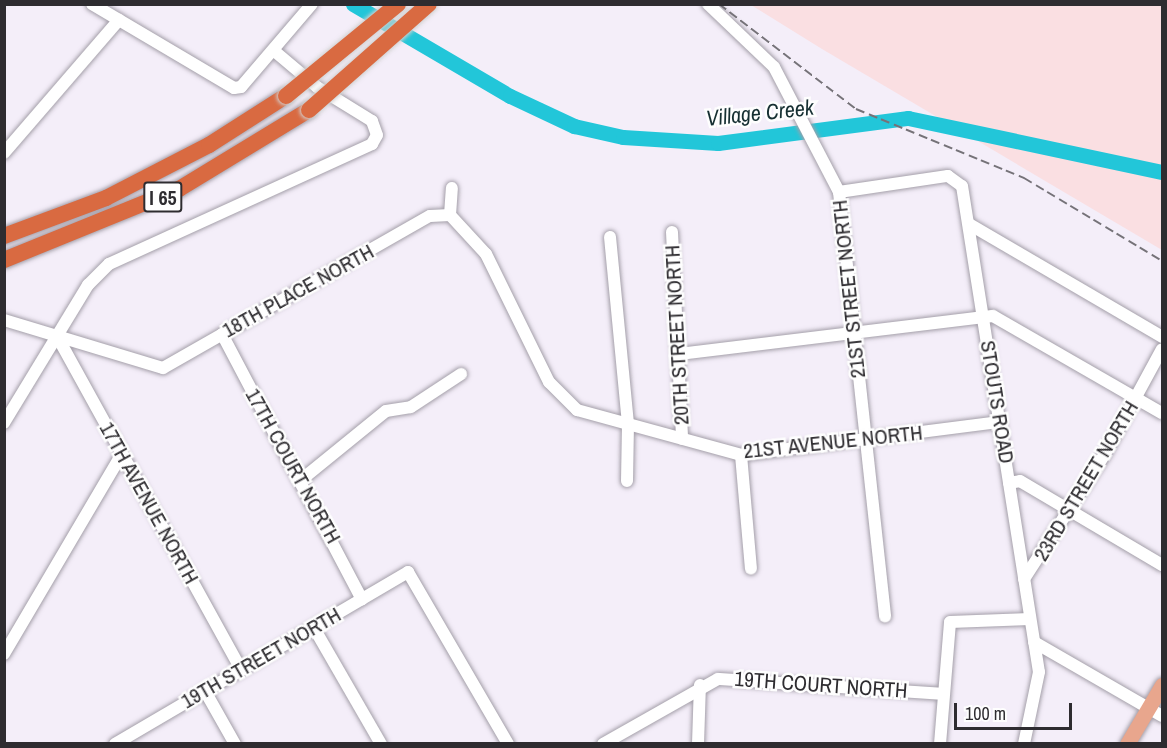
<!DOCTYPE html>
<style>
body{margin:0}
#map{position:relative;width:1167px;height:748px;overflow:hidden;background:#f4eef9;font-family:"Archivo Narrow",sans-serif}
div>[style]{position:absolute}
.industrial>*{inset:0;background:#fadfe2}
.river>*{height:15px;margin:-7.5px;padding:0 7.5px;transform-origin:7.5px;border-radius:7.5px;background:#22c6d9}
.roads{filter:drop-shadow(0 0 2px #a49fa9) drop-shadow(0 0 2px #a49fa9)}
.minor>*{height:12px;margin:-6px;padding:0 6px;transform-origin:6px;border-radius:6px;background:#fff}
.major>*{height:15px;margin:-7.5px;padding:0 7.5px;transform-origin:7.5px;border-radius:7.5px;background:#e8a68d}
.highway>*{height:16px;margin:-8px;padding:0 8px;transform-origin:8px;border-radius:8px;background:#d96a41}
.rail>*{height:2px;margin-top:-1px;transform-origin:0;background:repeating-linear-gradient(90deg,#757278 0 9px,transparent 0 13.5px)}
.bridges{filter:drop-shadow(0 0 2px #d1d1d1) drop-shadow(0 0 2px #d1d1d1)}
.highway-bridge>*{height:16px;margin:-8px;padding:0 8px;transform-origin:8px;border-radius:8px;background:#d96a41}
span{translate:-50% -50%;white-space:nowrap;text-align:center;line-height:1.15;-webkit-text-stroke:5px #fefefe;paint-order:stroke}
.shield-label span{padding:2px 4px;background:#fefefe;border:2px solid;border-radius:4px;-webkit-text-stroke-width:0}
.shield-label{font-size:20px;color:#2e2c30;font-weight:700}
.street-label{font-size:21px;color:#2e2c30}
.water-label{font-size:22px;color:#162f32;font-style:italic}
.frame{position:absolute;inset:0;border:6px solid #2e2c30;pointer-events:none}
.scale{position:absolute;left:954px;top:703px;width:118px;height:27px;box-sizing:border-box;border:3px solid #2e2c30;border-top:0;padding-left:8px;font-size:18px;line-height:21px;white-space:nowrap;color:#2e2c30;-webkit-text-stroke:4px #fefefe;paint-order:stroke}
</style>
<div id="map">
<div class="industrial">
<i style="clip-path:polygon(751px 5px,1162px 5px,1162px 250px,822px 49px)"></i>
</div>
<div class="river">
<i style="left:353px;top:4px;width:182px;rotate:30.4deg"></i>
<i style="left:510px;top:96px;width:71px;rotate:25.1deg"></i>
<i style="left:574px;top:126px;width:50px;rotate:12.7deg"></i>
<i style="left:623px;top:137px;width:95px;rotate:3.6deg"></i>
<i style="left:718px;top:143px;width:192px;rotate:-7.5deg"></i>
<i style="left:908px;top:118px;width:260px;rotate:12deg"></i>
</div>
<div class="roads">
<div class="minor">
<i style="left:92px;top:4px;width:165px;rotate:30.6deg"></i>
<i style="left:234px;top:88px;width:7px;rotate:-8deg"></i>
<i style="left:241px;top:87px;width:109px;rotate:-49.5deg"></i>
<i style="left:708px;top:4px;width:91px;rotate:43.7deg"></i>
<i style="left:774px;top:67px;width:141px;rotate:62.5deg"></i>
<i style="left:839px;top:192px;width:427px;rotate:83.8deg"></i>
<i style="left:4px;top:153px;width:176px;rotate:-49.2deg"></i>
<i style="left:839px;top:192px;width:110px;rotate:-8.4deg"></i>
<i style="left:948px;top:176px;width:17px;rotate:36deg"></i>
<i style="left:962px;top:186px;width:492px;rotate:81deg"></i>
<i style="left:1039px;top:672px;width:74px;rotate:101.8deg"></i>
<i style="left:450px;top:215px;width:53px;rotate:47.3deg"></i>
<i style="left:486px;top:254px;width:143px;rotate:63.8deg"></i>
<i style="left:549px;top:382px;width:40px;rotate:45deg"></i>
<i style="left:577px;top:410px;width:170px;rotate:15.3deg"></i>
<i style="left:741px;top:455px;width:261px;rotate:-7.3deg"></i>
<i style="left:969px;top:224px;width:224px;rotate:30.3deg"></i>
<i style="left:672px;top:232px;width:207px;rotate:87.2deg"></i>
<i style="left:610px;top:237px;width:188px;rotate:84.5deg"></i>
<i style="left:628px;top:424px;width:57px;rotate:91deg"></i>
<i style="left:4px;top:320px;width:166px;rotate:16.8deg"></i>
<i style="left:163px;top:368px;width:307px;rotate:-29.7deg"></i>
<i style="left:430px;top:216px;width:20px;rotate:-3deg"></i>
<i style="left:450px;top:215px;width:27px;rotate:-86deg"></i>
<i style="left:222px;top:334px;width:300px;rotate:62.2deg"></i>
<i style="left:57px;top:336px;width:381px;rotate:61.1deg"></i>
<i style="left:679px;top:354px;width:316px;rotate:-6.9deg"></i>
<i style="left:993px;top:316px;width:195px;rotate:29.9deg"></i>
<i style="left:4px;top:423px;width:162px;rotate:-58.7deg"></i>
<i style="left:88px;top:285px;width:30px;rotate:-45deg"></i>
<i style="left:109px;top:264px;width:289px;rotate:-24.5deg"></i>
<i style="left:372px;top:144px;width:10px;rotate:-61deg"></i>
<i style="left:377px;top:135px;width:15px;rotate:-110deg"></i>
<i style="left:372px;top:121px;width:65px;rotate:-148.3deg"></i>
<i style="left:317px;top:87px;width:57px;rotate:-139.9deg"></i>
<i style="left:741px;top:455px;width:114px;rotate:85deg"></i>
<i style="left:301px;top:480px;width:109px;rotate:-39.1deg"></i>
<i style="left:386px;top:411px;width:25px;rotate:-9deg"></i>
<i style="left:411px;top:407px;width:60px;rotate:-33.4deg"></i>
<i style="left:1009px;top:483px;width:11px;rotate:-10deg"></i>
<i style="left:1020px;top:481px;width:165px;rotate:30.6deg"></i>
<i style="left:1024px;top:579px;width:149px;rotate:-57.1deg"></i>
<i style="left:1105px;top:454px;width:119px;rotate:-61.5deg"></i>
<i style="left:314px;top:628px;width:134px;rotate:60deg"></i>
<i style="left:1034px;top:642px;width:148px;rotate:30deg"></i>
<i style="left:4px;top:654px;width:232px;rotate:-59.5deg"></i>
<i style="left:205px;top:691px;width:61px;rotate:60.5deg"></i>
<i style="left:115px;top:744px;width:340px;rotate:-30.4deg"></i>
<i style="left:408px;top:572px;width:199px;rotate:59.8deg"></i>
<i style="left:603px;top:744px;width:132px;rotate:-29.5deg"></i>
<i style="left:718px;top:679px;width:225px;rotate:3.8deg"></i>
<i style="left:698px;top:744px;width:59px;rotate:-88.1deg"></i>
<i style="left:940px;top:744px;width:122px;rotate:-85.3deg"></i>
<i style="left:950px;top:622px;width:80px;rotate:-2.1deg"></i>
</div>
<div class="major">
<i style="left:1127px;top:744px;width:69px;rotate:-59.3deg"></i>
</div>
<div class="highway">
<i style="left:4px;top:236px;width:109px;rotate:-20.4deg"></i>
<i style="left:106px;top:198px;width:116px;rotate:-27.2deg"></i>
<i style="left:209px;top:145px;width:91px;rotate:-32.5deg"></i>
<i style="left:4px;top:260px;width:189px;rotate:-22.1deg"></i>
<i style="left:179px;top:189px;width:152px;rotate:-31.3deg"></i>
</div>
</div>
<div class="rail">
<i style="left:719px;top:4px;width:173px;rotate:37.5deg"></i>
<i style="left:856px;top:109px;width:182px;rotate:22.3deg"></i>
<i style="left:1024px;top:178px;width:161px;rotate:31deg"></i>
</div>
<div class="bridges">
<div class="highway-bridge">
<i style="left:286px;top:96px;width:145px;rotate:-39.4deg"></i>
<i style="left:309px;top:110px;width:160px;rotate:-41.5deg"></i>
</div>
</div>
<div class="shield-label">
<span style="left:163px;top:197px">I 65</span>
</div>
<div class="street-label">
<span style="left:849px;top:289px;rotate:-96deg">21ST STREET NORTH</span>
<span style="left:298px;top:291px;rotate:-29deg">18TH PLACE NORTH</span>
<span style="left:677px;top:335px;rotate:-93deg">20TH STREET NORTH</span>
<span style="left:997px;top:402px;rotate:81deg">STOUTS ROAD</span>
<span style="left:833px;top:442px;rotate:-6deg">21ST AVENUE NORTH</span>
<span style="left:293px;top:466px;rotate:61deg">17TH COURT NORTH</span>
<span style="left:1086px;top:481px;rotate:-59deg">23RD STREET NORTH</span>
<span style="left:149px;top:503px;rotate:61deg">17TH AVENUE NORTH</span>
<span style="left:261px;top:658px;rotate:-30deg">19TH STREET NORTH</span>
<span style="left:821px;top:685px;rotate:4deg">19TH COURT NORTH</span>
</div>
<div class="water-label">
<span style="left:760px;top:113px;rotate:-6deg">Village Creek</span>
</div>
<div class="frame"></div>
<div class="scale">100 m</div>
</div>
